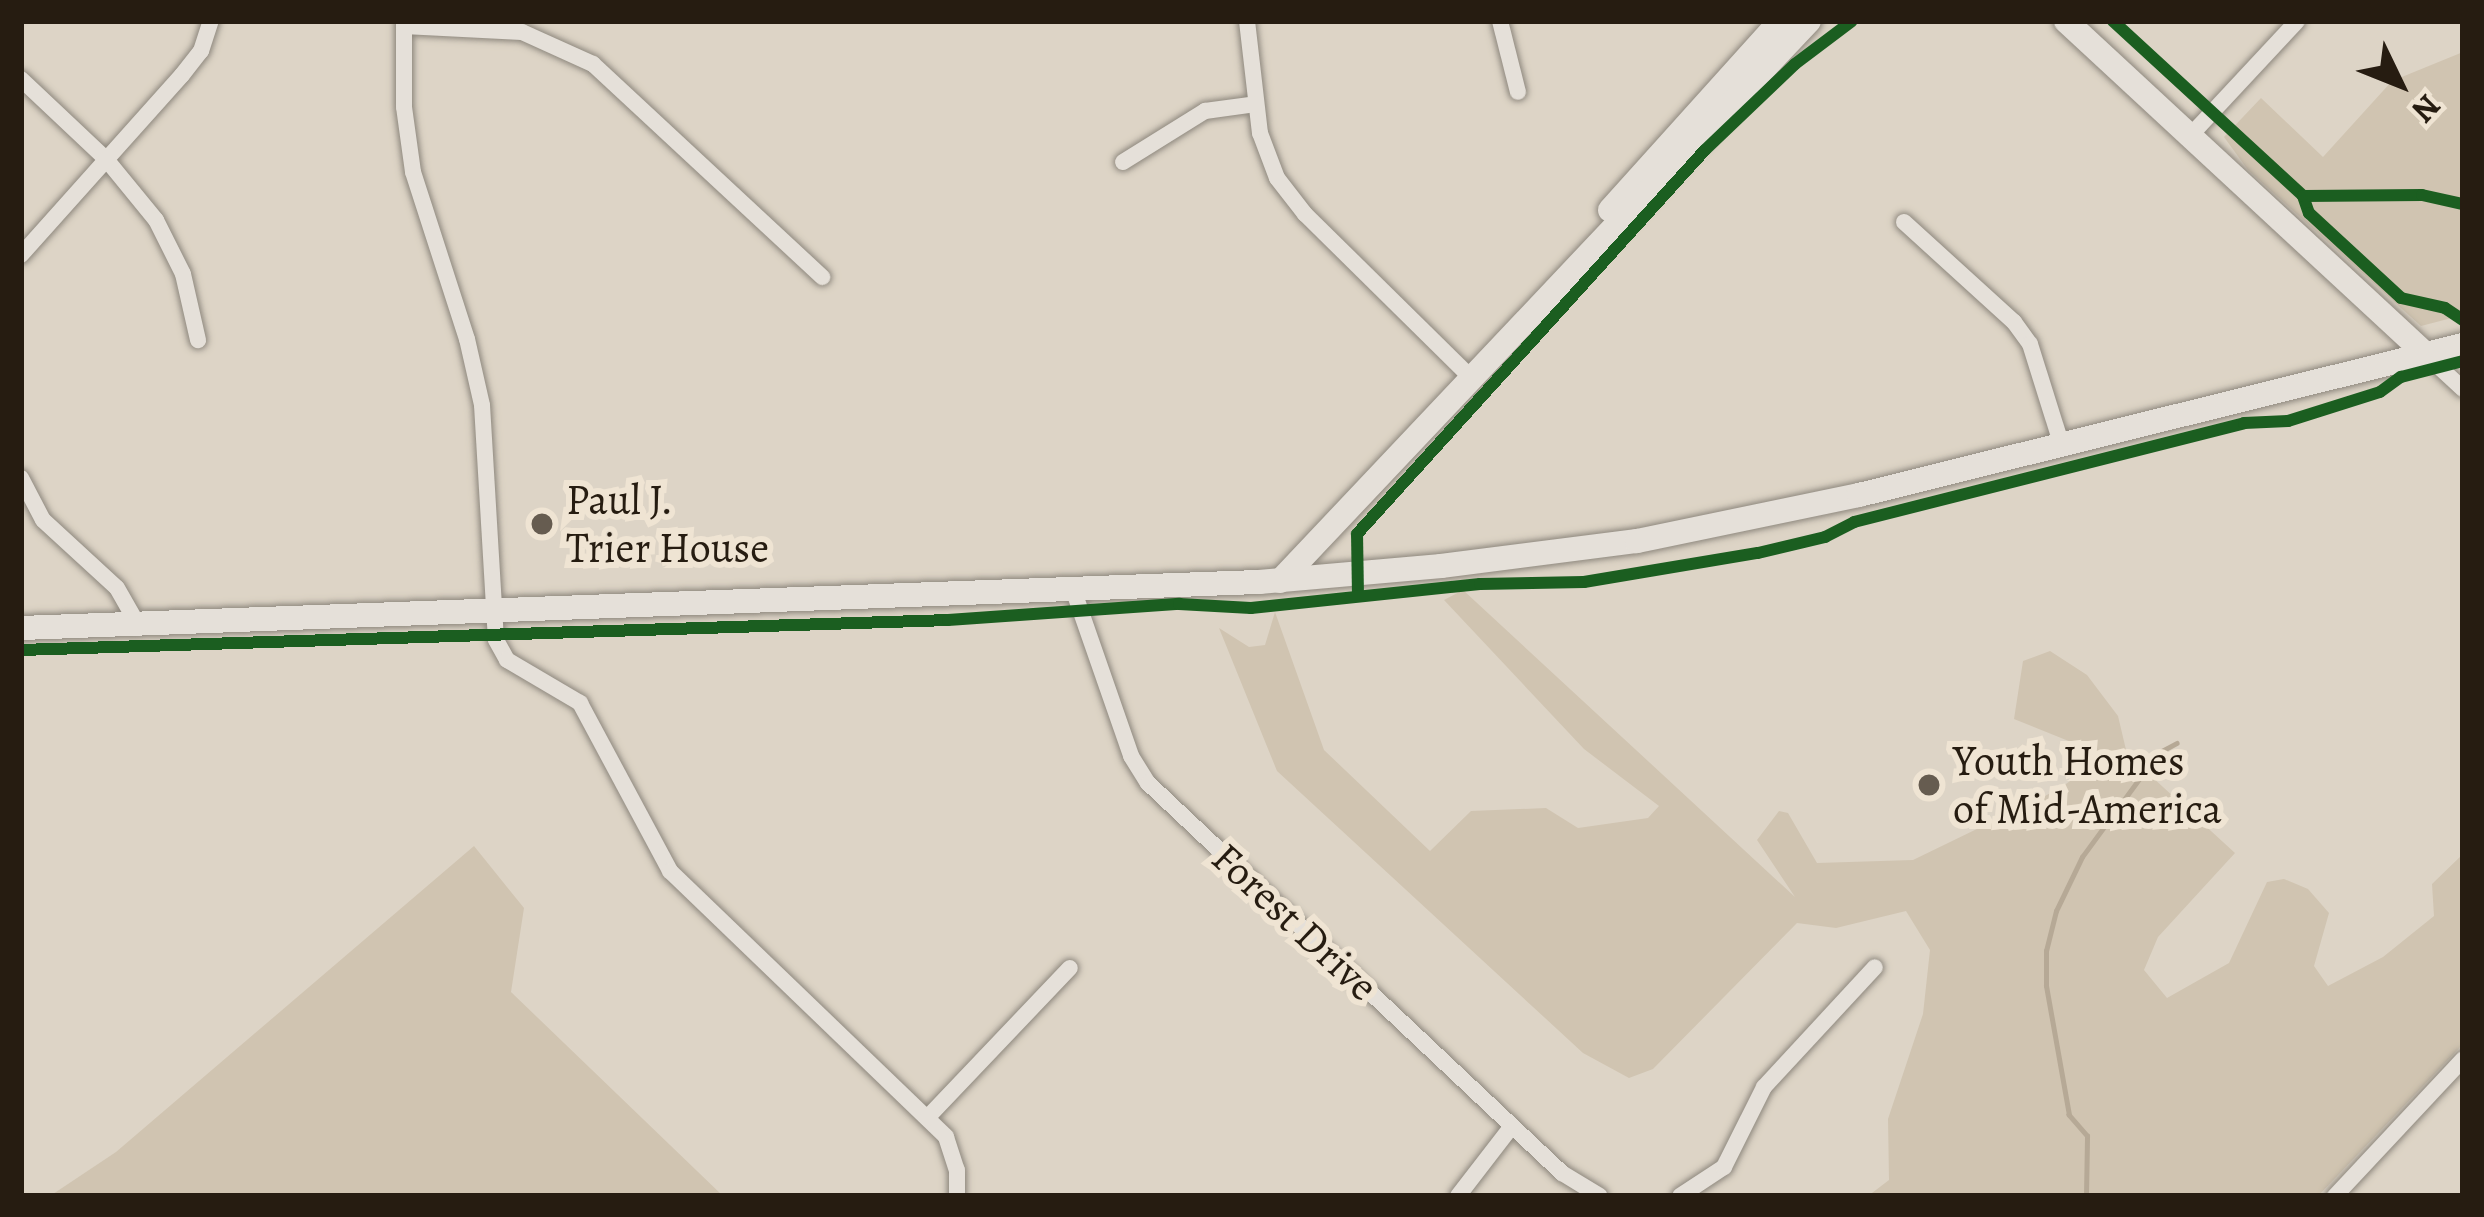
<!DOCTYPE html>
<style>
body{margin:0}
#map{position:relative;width:2484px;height:1217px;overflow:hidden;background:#ddd4c6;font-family:Alegreya,serif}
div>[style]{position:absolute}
.green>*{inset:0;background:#d0c4b1}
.stream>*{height:4.5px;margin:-2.25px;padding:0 2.25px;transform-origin:2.25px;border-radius:2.25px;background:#b6a996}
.roads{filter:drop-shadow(0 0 3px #8e887e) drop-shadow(0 0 3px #8e887e)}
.street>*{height:16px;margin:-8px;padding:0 8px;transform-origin:8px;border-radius:8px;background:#e5e0d9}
.secondary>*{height:24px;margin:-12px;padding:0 12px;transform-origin:12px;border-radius:12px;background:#e5e0d9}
.cycleway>*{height:12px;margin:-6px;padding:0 6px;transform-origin:6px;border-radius:6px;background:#1b5e20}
.dots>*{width:33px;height:33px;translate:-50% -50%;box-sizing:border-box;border:6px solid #efe4d3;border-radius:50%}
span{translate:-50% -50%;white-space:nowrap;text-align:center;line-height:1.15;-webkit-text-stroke:12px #efe4d3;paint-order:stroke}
.poi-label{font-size:42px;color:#261c11}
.left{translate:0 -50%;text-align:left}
.street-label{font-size:42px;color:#261c11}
.frame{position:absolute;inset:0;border:24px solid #261c11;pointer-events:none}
.north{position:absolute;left:2340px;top:24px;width:120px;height:120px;-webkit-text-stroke:9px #efe4d3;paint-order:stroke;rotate:133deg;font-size:33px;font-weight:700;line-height:48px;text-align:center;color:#261c11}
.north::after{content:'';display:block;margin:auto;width:42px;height:54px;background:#261c11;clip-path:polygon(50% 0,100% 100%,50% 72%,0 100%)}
</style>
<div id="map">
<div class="green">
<i style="clip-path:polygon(2463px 52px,2463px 315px,2421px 326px,2248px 170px,2224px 137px,2261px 98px,2323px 157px,2392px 81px)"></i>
<i style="clip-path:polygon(1463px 590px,1795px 897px,1757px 840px,1779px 811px,1788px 813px,1817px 863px,1913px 860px,2059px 789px,2084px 771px,2076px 744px,2014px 719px,2023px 661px,2050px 651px,2087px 675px,2118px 716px,2127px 754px,2235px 853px,2158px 937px,2144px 970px,2167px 998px,2229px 963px,2267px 882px,2284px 879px,2308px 889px,2329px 913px,2314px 966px,2328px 986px,2383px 957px,2434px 916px,2432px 884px,2463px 854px,2463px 1044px,2318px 1196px,1868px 1196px,1889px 1180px,1888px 1119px,1923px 1014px,1930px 950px,1906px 911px,1836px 928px,1797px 923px,1653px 1069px,1629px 1078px,1583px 1053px,1277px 771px,1219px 628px,1249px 647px,1265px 645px,1275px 612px,1324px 750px,1430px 851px,1471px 811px,1546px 808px,1578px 828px,1648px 818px,1659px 806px,1584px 749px,1444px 600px)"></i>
<i style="clip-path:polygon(474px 846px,524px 908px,511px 992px,723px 1196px,50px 1196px,116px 1152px)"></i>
</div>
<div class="stream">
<i style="left:2086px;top:1196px;width:60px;rotate:-89deg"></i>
<i style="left:2087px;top:1136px;width:28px;rotate:-131deg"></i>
<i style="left:2069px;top:1115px;width:131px;rotate:-100.1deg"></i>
<i style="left:2046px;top:986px;width:35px;rotate:-90deg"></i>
<i style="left:2046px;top:951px;width:41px;rotate:-76deg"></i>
<i style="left:2056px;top:911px;width:60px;rotate:-64.3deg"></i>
<i style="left:2082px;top:857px;width:129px;rotate:-53.8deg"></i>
<i style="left:2158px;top:753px;width:21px;rotate:-28deg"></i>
</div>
<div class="roads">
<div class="street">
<i style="left:404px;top:21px;width:86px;rotate:90deg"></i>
<i style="left:404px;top:107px;width:66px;rotate:82.1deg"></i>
<i style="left:413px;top:172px;width:176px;rotate:72.1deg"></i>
<i style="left:467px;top:339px;width:68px;rotate:77.2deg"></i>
<i style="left:482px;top:405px;width:235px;rotate:86.6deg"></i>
<i style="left:496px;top:640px;width:23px;rotate:61deg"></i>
<i style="left:507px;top:660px;width:85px;rotate:30.5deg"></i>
<i style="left:580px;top:703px;width:191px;rotate:61.8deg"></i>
<i style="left:670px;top:871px;width:383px;rotate:43.9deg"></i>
<i style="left:946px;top:1137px;width:35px;rotate:72deg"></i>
<i style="left:957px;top:1170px;width:26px;rotate:90deg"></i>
<i style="left:1247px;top:21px;width:113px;rotate:83.4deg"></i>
<i style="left:1260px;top:133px;width:48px;rotate:69.3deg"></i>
<i style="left:1277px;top:178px;width:46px;rotate:52.1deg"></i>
<i style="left:1305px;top:214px;width:231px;rotate:44.6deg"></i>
<i style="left:1500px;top:21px;width:73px;rotate:75.8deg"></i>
<i style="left:404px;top:26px;width:118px;rotate:2.9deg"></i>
<i style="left:522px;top:32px;width:78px;rotate:24.3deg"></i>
<i style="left:593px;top:64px;width:313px;rotate:42.9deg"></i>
<i style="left:21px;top:79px;width:117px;rotate:43.3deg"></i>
<i style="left:106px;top:159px;width:79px;rotate:50.7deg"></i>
<i style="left:156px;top:220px;width:60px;rotate:63.4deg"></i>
<i style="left:183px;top:274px;width:68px;rotate:77.2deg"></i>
<i style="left:2189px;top:137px;width:158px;rotate:-47deg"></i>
<i style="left:1123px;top:162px;width:97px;rotate:-31.9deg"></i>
<i style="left:1205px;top:111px;width:51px;rotate:-7.8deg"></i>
<i style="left:1904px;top:222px;width:149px;rotate:42.3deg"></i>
<i style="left:2014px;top:322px;width:27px;rotate:54deg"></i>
<i style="left:2030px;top:344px;width:107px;rotate:72.6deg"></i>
<i style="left:21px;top:255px;width:241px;rotate:-48.2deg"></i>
<i style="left:182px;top:75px;width:31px;rotate:-52deg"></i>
<i style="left:201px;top:51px;width:32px;rotate:-72deg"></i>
<i style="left:2423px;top:352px;width:54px;rotate:42.8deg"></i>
<i style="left:21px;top:478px;width:47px;rotate:62.4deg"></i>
<i style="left:43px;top:520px;width:100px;rotate:42.6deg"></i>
<i style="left:117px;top:588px;width:40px;rotate:60.3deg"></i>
<i style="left:1073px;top:589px;width:177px;rotate:70.8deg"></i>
<i style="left:1131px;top:756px;width:32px;rotate:58deg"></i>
<i style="left:1148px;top:783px;width:569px;rotate:43.29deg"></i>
<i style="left:1562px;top:1173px;width:44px;rotate:31.2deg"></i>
<i style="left:927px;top:1118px;width:207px;rotate:-46.4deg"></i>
<i style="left:1458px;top:1196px;width:88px;rotate:-52.4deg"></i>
<i style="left:1680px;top:1196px;width:53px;rotate:-33.4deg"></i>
<i style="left:1724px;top:1167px;width:89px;rotate:-63.4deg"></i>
<i style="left:1764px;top:1087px;width:163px;rotate:-47.2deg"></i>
<i style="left:2335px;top:1196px;width:187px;rotate:-46.9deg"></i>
</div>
<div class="secondary">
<i style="left:2066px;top:21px;width:485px;rotate:42.8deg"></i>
<i style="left:1610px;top:210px;width:254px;rotate:-48deg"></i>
<i style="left:1280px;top:581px;width:770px;rotate:-46.63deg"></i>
<i style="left:21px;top:628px;width:1239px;rotate:-2.13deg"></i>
<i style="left:1259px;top:582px;width:183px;rotate:-5deg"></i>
<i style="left:1441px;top:566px;width:198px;rotate:-7.3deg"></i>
<i style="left:1637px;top:541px;width:227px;rotate:-11.7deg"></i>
<i style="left:1859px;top:495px;width:622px;rotate:-13.95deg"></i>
</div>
</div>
<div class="cycleway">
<i style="left:2113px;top:21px;width:258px;rotate:42.6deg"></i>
<i style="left:2303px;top:196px;width:18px;rotate:71deg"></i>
<i style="left:2309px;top:213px;width:125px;rotate:42.7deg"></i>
<i style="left:2401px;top:298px;width:45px;rotate:12.8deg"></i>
<i style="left:2445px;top:308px;width:22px;rotate:34deg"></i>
<i style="left:2303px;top:196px;width:119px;rotate:-0.5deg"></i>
<i style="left:2422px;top:195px;width:42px;rotate:12.4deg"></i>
<i style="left:1358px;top:596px;width:62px;rotate:-90.9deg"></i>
<i style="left:1357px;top:534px;width:518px;rotate:-47.82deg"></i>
<i style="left:1705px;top:150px;width:124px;rotate:-43.7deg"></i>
<i style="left:1795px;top:64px;width:71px;rotate:-37deg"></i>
<i style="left:21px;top:650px;width:927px;rotate:-1.85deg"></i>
<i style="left:948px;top:620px;width:232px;rotate:-4deg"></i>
<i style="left:1179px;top:604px;width:72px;rotate:3.2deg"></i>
<i style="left:1251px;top:608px;width:230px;rotate:-6deg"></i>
<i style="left:1480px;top:584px;width:104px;rotate:-1.1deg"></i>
<i style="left:1584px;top:582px;width:176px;rotate:-9.5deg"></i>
<i style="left:1758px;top:553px;width:69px;rotate:-13.4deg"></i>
<i style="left:1825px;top:537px;width:33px;rotate:-27deg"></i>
<i style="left:1854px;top:522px;width:402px;rotate:-14.2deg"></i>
<i style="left:2244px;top:423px;width:44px;rotate:-2.6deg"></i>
<i style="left:2288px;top:421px;width:96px;rotate:-17.5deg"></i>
<i style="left:2380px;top:392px;width:26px;rotate:-36deg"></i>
<i style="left:2401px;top:377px;width:64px;rotate:-14.5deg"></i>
</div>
<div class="dots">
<i style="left:542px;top:524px;background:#665c50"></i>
<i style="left:1929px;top:785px;background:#665c50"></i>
</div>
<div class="poi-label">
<span class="left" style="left:566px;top:524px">Paul J.<br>Trier House</span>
<span class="left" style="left:1953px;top:785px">Youth Homes<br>of Mid-America</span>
</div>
<div class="street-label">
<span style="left:1295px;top:922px;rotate:43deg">Forest Drive</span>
</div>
<div class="frame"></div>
<div class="north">N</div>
</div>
